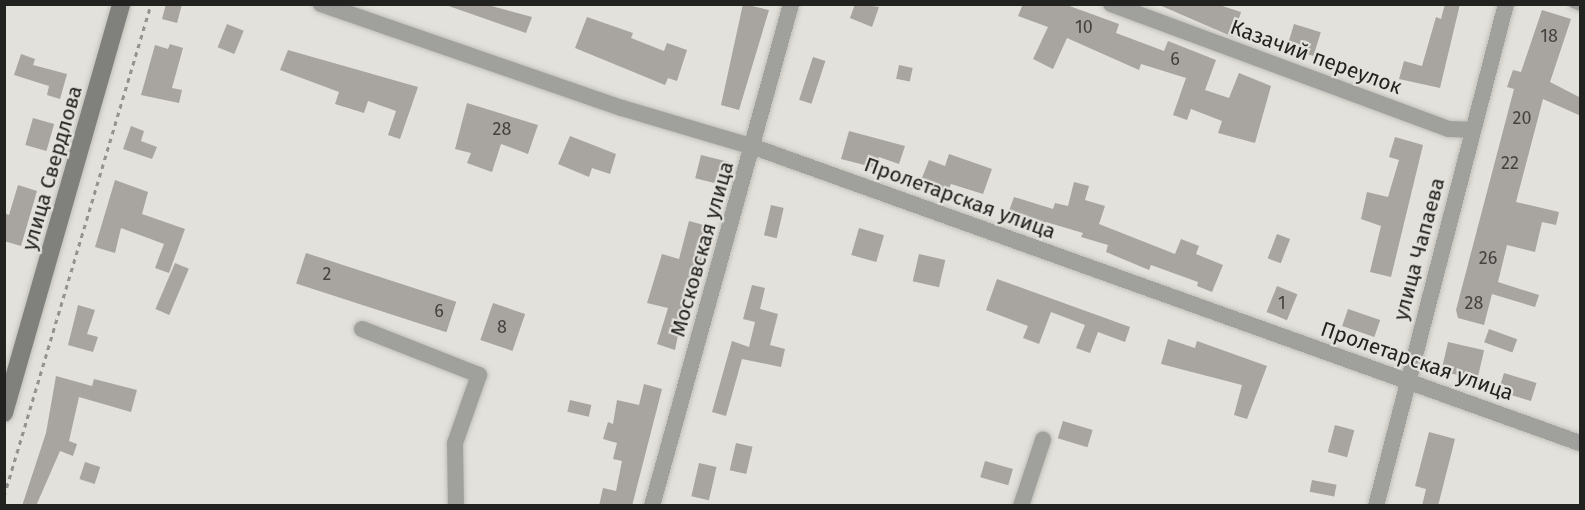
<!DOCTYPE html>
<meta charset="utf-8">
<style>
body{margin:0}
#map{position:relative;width:1585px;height:510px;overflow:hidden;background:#e3e1db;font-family:"Fira Sans",sans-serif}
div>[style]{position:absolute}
.building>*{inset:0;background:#a8a49f;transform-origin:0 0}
.path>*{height:3px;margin-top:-1.5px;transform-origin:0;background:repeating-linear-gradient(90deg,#95938f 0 4.5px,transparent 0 9px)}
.roads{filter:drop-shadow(0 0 2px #c0bfb9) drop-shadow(0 0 2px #c0bfb9)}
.lane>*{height:8px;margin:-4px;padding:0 4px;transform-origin:4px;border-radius:4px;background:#a0a09d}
.street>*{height:16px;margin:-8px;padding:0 8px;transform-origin:8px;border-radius:8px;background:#a0a09d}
.secondary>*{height:18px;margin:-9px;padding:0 9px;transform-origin:9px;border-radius:9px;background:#80807d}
span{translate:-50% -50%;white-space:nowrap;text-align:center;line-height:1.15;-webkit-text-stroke:4.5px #e3e1db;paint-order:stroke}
.number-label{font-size:18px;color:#444240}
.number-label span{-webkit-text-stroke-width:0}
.street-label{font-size:21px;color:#222220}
.frame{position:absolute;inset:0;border:6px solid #222220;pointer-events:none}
</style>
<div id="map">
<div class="building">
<i style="clip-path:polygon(166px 4px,182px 4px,177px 23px,162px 19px)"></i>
<i style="clip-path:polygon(443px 4px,484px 4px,532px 17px,526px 33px)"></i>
<i style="clip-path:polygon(743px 4px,769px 10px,739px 110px,721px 105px)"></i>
<i style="clip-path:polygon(855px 4px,879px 7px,872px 27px,850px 18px)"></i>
<i style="clip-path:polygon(1023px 4px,1064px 4px,1119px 24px,1116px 33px,1164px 51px,1168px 41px,1216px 60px,1205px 90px,1229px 98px,1239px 73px,1271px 86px,1255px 143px,1218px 133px,1222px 121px,1191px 109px,1187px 120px,1173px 115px,1186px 78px,1141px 64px,1139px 70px,1067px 38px,1053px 69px,1033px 59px,1048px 27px,1018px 16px)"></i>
<i style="clip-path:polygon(1157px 4px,1216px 4px,1241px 12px,1233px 37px)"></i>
<i style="clip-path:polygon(1445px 4px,1460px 4px,1440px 88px,1399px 79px,1404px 61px,1422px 66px,1436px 17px,1441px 19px)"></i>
<i style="clip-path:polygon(1542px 10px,1571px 19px,1550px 82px,1581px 98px,1581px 116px,1543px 99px,1516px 202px,1559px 212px,1556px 225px,1542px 222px,1535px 252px,1507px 245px,1498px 282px,1539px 295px,1535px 307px,1492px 294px,1484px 325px,1458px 318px,1456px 310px,1514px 89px,1507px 87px,1513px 70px,1521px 72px)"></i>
<i style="clip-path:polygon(587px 17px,633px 33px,631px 38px,664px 51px,667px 43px,687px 50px,677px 81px,668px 78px,665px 85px,575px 48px)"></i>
<i style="left:227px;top:24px;width:18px;height:25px;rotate:22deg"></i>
<i style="left:1294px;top:24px;width:28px;height:25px;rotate:17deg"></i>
<i style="clip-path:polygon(170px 44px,183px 48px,172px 88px,182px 90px,179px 103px,141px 95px,155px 45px,168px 49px)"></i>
<i style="clip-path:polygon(288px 50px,418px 87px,400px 139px,388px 135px,396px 111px,368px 101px,364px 113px,335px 104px,339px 92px,280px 70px)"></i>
<i style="clip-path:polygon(21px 54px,35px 59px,33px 65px,67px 74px,60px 99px,47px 95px,49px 86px,14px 75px)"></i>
<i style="left:813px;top:57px;width:13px;height:45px;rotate:18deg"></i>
<i style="left:899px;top:65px;width:14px;height:14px;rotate:12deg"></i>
<i style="clip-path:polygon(467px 103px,538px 125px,528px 154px,501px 144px,492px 172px,467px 163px,471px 153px,455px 149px)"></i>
<i style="left:33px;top:118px;width:22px;height:28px;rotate:16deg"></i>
<i style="clip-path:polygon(131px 126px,144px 131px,141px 141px,157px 147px,152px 159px,123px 149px)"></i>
<i style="clip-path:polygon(849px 131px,905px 146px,899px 164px,879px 157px,876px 168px,841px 159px)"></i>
<i style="clip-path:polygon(570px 136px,616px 154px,610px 174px,592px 168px,589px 177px,558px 164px)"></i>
<i style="clip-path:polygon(1395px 137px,1423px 145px,1391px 277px,1370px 272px,1381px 226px,1361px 219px,1367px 192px,1388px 197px,1399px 160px,1389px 157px)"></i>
<i style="clip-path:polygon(949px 154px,992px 169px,983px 194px,951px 184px,947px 193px,920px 183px,929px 160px,945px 166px)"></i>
<i style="left:701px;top:155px;width:29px;height:24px;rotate:14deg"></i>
<i style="clip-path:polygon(115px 180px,148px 192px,142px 214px,185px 229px,169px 273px,155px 268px,164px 244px,121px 228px,115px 253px,95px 247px)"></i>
<i style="clip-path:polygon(1074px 182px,1089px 186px,1085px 200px,1105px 206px,1099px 224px,1175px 254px,1181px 239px,1199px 246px,1196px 254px,1223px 265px,1212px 292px,1197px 286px,1198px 282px,1151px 265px,1149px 270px,1106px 252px,1108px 245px,1081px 237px,1083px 233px,1046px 222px,1044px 228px,1009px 211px,1014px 197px,1053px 209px,1055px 203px,1068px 206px)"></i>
<i style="clip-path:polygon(18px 185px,37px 191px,21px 246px,4px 241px,4px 213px,9px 215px)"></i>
<i style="left:771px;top:205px;width:13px;height:31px;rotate:13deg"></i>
<i style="clip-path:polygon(689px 221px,711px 227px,693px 288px,688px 286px,675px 350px,657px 344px,668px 308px,647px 303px,662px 254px,679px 259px)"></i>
<i style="left:859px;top:228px;width:26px;height:28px;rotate:16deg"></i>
<i style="left:1277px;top:234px;width:14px;height:26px;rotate:21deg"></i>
<i style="left:306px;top:253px;width:158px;height:32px;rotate:18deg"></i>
<i style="left:919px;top:254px;width:27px;height:28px;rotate:13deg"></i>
<i style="left:175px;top:263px;width:15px;height:50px;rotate:23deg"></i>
<i style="clip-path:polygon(997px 279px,1130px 327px,1125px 342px,1098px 332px,1090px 353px,1076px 348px,1085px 325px,1051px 312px,1039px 344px,1023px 338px,1028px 326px,986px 310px)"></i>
<i style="clip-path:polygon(752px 285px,765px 288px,760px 309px,778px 314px,770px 345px,785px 349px,781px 367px,742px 359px,726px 416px,712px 412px,732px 341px,749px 347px,755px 322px,743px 319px)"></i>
<i style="left:1277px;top:286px;width:22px;height:28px;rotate:22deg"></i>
<i style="left:493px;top:303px;width:34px;height:39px;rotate:19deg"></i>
<i style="clip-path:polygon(78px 305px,95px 310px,87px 334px,98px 337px,93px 352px,68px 345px)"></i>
<i style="left:1348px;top:309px;width:34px;height:18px;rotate:19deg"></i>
<i style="left:1489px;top:329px;width:30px;height:14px;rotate:20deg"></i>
<i style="clip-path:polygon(1168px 339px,1195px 348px,1197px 341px,1267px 366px,1247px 419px,1234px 415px,1242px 385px,1161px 364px)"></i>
<i style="left:1448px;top:342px;width:37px;height:30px;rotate:13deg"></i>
<i style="left:1504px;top:373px;width:34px;height:19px;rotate:17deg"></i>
<i style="clip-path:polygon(56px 376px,92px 386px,94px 379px,137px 390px,131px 412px,79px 397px,69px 441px,77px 444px,73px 456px,60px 451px,36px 506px,22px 506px,46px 433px)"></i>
<i style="clip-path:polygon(644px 384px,662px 389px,632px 506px,599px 506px,603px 488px,616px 491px,622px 461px,613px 459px,617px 443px,603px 439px,608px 422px,613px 424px,617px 400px,639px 405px)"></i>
<i style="left:570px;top:400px;width:22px;height:12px;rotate:13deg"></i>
<i style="left:1063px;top:421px;width:31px;height:18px;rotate:17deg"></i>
<i style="left:1335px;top:425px;width:20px;height:28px;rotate:15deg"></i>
<i style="clip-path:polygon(1429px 432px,1455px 439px,1438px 506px,1422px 506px,1426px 489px,1415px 486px)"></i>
<i style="left:736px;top:443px;width:17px;height:28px;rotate:13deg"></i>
<i style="left:985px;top:461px;width:29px;height:17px;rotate:16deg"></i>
<i style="left:85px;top:462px;width:16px;height:18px;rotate:18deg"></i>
<i style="left:699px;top:463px;width:18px;height:34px;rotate:13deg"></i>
<i style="left:1312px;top:480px;width:25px;height:12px;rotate:11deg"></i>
</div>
<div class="path">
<i style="left:4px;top:496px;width:513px;rotate:-73.36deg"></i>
</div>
<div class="roads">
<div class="lane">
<i style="left:1573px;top:4px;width:8px;rotate:23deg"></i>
</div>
<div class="street">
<i style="left:321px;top:4px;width:318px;rotate:19.1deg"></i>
<i style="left:622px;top:108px;width:138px;rotate:16.5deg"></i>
<i style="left:754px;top:147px;width:877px;rotate:19.72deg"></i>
<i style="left:1111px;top:4px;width:360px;rotate:20.3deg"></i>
<i style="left:1449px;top:129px;width:24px;rotate:2deg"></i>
<i style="left:362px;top:329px;width:126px;rotate:21.5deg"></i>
<i style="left:479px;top:375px;width:72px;rotate:109.4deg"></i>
<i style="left:455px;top:443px;width:63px;rotate:89.1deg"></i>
<i style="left:652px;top:506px;width:521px;rotate:-74.52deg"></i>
<i style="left:1021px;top:506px;width:70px;rotate:-71.6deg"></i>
<i style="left:1376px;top:506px;width:519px;rotate:-75.48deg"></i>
</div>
<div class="secondary">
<i style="left:4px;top:413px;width:425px;rotate:-74deg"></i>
</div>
</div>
<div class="number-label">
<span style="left:1084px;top:27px">10</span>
<span style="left:1549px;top:36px">18</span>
<span style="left:1175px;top:59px">6</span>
<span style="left:1522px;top:118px">20</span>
<span style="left:502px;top:129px">28</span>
<span style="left:1510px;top:163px">22</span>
<span style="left:1488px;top:258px">26</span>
<span style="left:327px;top:274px">2</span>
<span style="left:1282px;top:303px">1</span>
<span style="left:1474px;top:303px">28</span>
<span style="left:439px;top:311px">6</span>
<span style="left:502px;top:327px">8</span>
</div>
<div class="street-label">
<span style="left:1316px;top:57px;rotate:20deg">Казачий переулок</span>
<span style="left:52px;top:168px;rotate:-74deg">улица Свердлова</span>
<span style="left:960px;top:198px;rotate:20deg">Пролетарская улица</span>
<span style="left:702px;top:249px;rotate:-74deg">Московская улица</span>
<span style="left:1419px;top:249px;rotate:-75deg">улица Чапаева</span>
<span style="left:1417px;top:361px;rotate:19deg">Пролетарская улица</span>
</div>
<div class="frame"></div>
</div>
